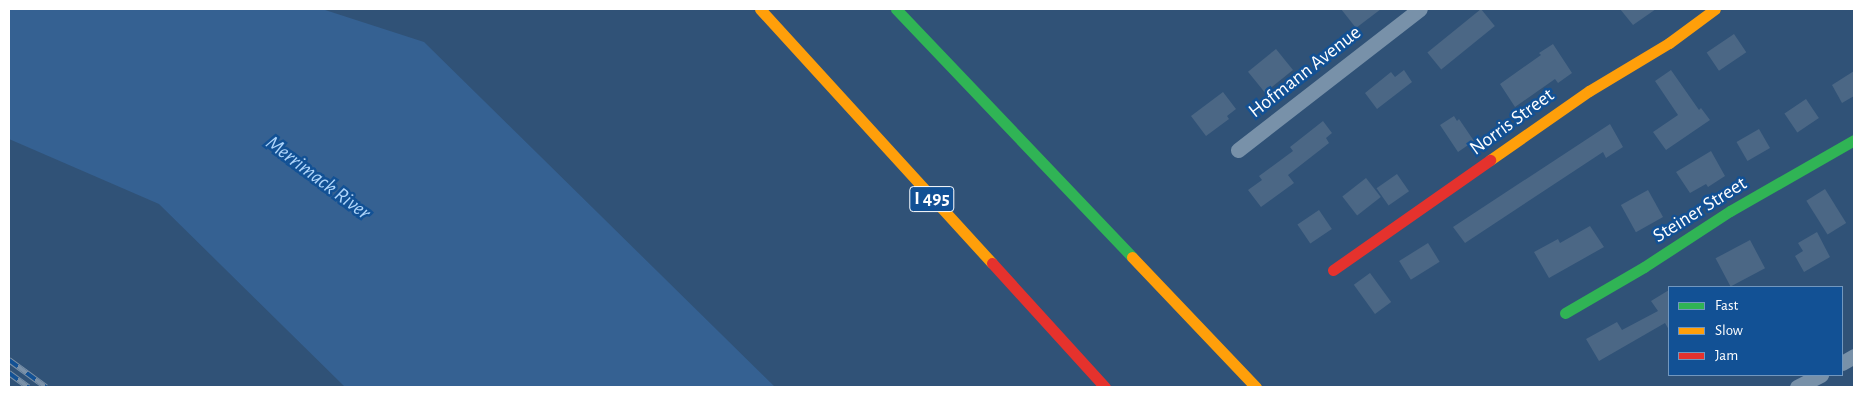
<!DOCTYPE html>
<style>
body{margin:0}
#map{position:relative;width:1863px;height:396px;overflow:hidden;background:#305277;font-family:"Alegreya Sans",sans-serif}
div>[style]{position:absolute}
.water>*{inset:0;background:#356192}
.building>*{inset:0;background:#4b6785;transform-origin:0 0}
.street>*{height:15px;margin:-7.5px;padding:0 7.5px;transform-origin:7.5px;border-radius:7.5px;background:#7891a9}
.fast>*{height:11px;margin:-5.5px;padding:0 5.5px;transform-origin:5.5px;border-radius:5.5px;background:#30b455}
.slow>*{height:11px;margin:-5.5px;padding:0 5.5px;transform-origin:5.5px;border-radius:5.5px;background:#ff9f0a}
.jam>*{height:11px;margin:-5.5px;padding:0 5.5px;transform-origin:5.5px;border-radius:5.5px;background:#e5322d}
.rail>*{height:5.5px;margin-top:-2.75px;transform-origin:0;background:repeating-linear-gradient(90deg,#125195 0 11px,#7a91a9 0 22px);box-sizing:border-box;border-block:1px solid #7a91a9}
span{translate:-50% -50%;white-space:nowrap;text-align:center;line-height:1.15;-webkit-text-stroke:5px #125195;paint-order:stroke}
.shield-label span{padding:1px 4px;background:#125195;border:1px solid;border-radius:4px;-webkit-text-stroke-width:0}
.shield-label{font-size:19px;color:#fff;font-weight:700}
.street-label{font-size:20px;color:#fff}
.water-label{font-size:21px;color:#add4fa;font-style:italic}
.frame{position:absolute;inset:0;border:10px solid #fff;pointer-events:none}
.legend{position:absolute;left:1668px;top:286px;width:175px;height:90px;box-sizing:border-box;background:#125195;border:1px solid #7197bf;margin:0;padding:6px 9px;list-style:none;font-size:15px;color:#fff}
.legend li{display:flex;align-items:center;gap:10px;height:25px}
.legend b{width:25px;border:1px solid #7197bf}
</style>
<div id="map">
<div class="water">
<i style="clip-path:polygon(9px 9px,322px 9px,424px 42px,775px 387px,345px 387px,159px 204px,9px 139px)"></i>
</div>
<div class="building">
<i style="clip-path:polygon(1341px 9px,1381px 9px,1356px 28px)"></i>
<i style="left:1481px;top:9px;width:22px;height:69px;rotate:51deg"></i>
<i style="clip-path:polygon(1620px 9px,1656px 9px,1633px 25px)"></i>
<i style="left:1734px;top:34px;width:22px;height:33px;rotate:56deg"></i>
<i style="clip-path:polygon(1553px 44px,1572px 73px,1558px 83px,1555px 79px,1515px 107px,1500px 84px,1541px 55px,1539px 53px)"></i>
<i style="left:1276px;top:49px;width:27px;height:36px;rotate:51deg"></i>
<i style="clip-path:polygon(1404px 70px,1412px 82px,1377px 109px,1365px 93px,1391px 72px,1395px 77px)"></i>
<i style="clip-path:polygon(1671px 70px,1699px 110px,1701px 108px,1710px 120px,1666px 150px,1653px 132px,1678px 115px,1655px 81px)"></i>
<i style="clip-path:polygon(1854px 71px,1854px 96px,1842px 103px,1832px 85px)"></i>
<i style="clip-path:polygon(1223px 92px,1236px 109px,1227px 116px,1229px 119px,1206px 136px,1191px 116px)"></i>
<i style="left:1806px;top:99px;width:23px;height:26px;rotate:56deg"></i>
<i style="clip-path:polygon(1454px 116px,1457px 121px,1459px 119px,1474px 141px,1458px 152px,1440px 125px)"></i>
<i style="clip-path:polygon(1323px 121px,1332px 133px,1326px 138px,1329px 143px,1288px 175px,1294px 183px,1261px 207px,1248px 190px,1262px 180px,1259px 176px,1293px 151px,1290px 147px)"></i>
<i style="clip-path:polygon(1610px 124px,1623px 147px,1606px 158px,1603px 152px,1465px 243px,1453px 227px)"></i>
<i style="left:1759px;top:129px;width:22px;height:26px;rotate:60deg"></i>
<i style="clip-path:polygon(1711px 151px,1725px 176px,1708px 187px,1706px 184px,1690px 193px,1676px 172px)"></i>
<i style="left:1397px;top:174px;width:21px;height:25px;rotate:55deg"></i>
<i style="left:1366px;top:178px;width:24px;height:30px;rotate:52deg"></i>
<i style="left:1825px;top:189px;width:40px;height:22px;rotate:58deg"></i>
<i style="left:1648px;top:190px;width:31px;height:31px;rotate:61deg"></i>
<i style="left:1319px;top:210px;width:23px;height:26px;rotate:56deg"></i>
<i style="clip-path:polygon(1590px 226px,1604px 247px,1549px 278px,1534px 252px,1558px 239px,1560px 243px)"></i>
<i style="clip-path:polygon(1817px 232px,1830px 257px,1804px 272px,1795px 256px,1803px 251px,1798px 243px)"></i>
<i style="left:1750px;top:240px;width:32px;height:39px;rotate:62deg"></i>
<i style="left:1428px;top:243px;width:22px;height:34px;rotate:58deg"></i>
<i style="left:1370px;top:273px;width:36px;height:20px;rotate:54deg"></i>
<i style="clip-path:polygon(1669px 290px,1669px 330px,1665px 323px,1599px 361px,1586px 339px,1617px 322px,1622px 330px,1658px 311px,1651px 301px)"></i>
</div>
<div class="street">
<i style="left:1238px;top:150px;width:230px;rotate:-37.8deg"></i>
<i style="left:1842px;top:363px;width:14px;rotate:-30deg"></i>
<i style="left:1797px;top:387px;width:27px;rotate:-27deg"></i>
</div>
<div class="fast">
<i style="left:896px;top:9px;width:342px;rotate:46.4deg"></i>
<i style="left:1565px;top:313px;width:91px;rotate:-30.2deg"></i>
<i style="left:1644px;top:267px;width:103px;rotate:-33.1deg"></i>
<i style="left:1730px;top:211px;width:143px;rotate:-29.8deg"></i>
</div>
<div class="slow">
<i style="left:760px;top:9px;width:344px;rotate:47.6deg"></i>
<i style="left:1490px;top:160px;width:121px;rotate:-34.9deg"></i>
<i style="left:1589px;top:91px;width:93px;rotate:-31deg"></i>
<i style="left:1669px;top:43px;width:57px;rotate:-36.5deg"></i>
<i style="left:1132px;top:257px;width:180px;rotate:46.4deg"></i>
</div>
<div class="jam">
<i style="left:992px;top:263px;width:168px;rotate:47.7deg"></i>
<i style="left:1333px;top:270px;width:192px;rotate:-35deg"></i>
</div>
<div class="rail">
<i style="left:9px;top:360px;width:46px;rotate:36.1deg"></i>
<i style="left:9px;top:373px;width:24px;rotate:36deg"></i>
</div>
<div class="shield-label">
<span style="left:932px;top:199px">I 495</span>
</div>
<div class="street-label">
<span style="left:1305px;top:72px;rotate:-38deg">Hofmann Avenue</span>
<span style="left:1512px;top:122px;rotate:-36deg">Norris Street</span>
<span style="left:1700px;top:210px;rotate:-32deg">Steiner Street</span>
</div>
<div class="water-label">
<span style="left:318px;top:178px;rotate:37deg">Merrimack River</span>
</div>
<div class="frame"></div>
<ul class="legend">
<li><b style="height:6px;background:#30b455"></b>Fast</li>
<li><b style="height:6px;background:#ff9f0a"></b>Slow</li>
<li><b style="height:6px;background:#e5322d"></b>Jam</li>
</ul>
</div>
